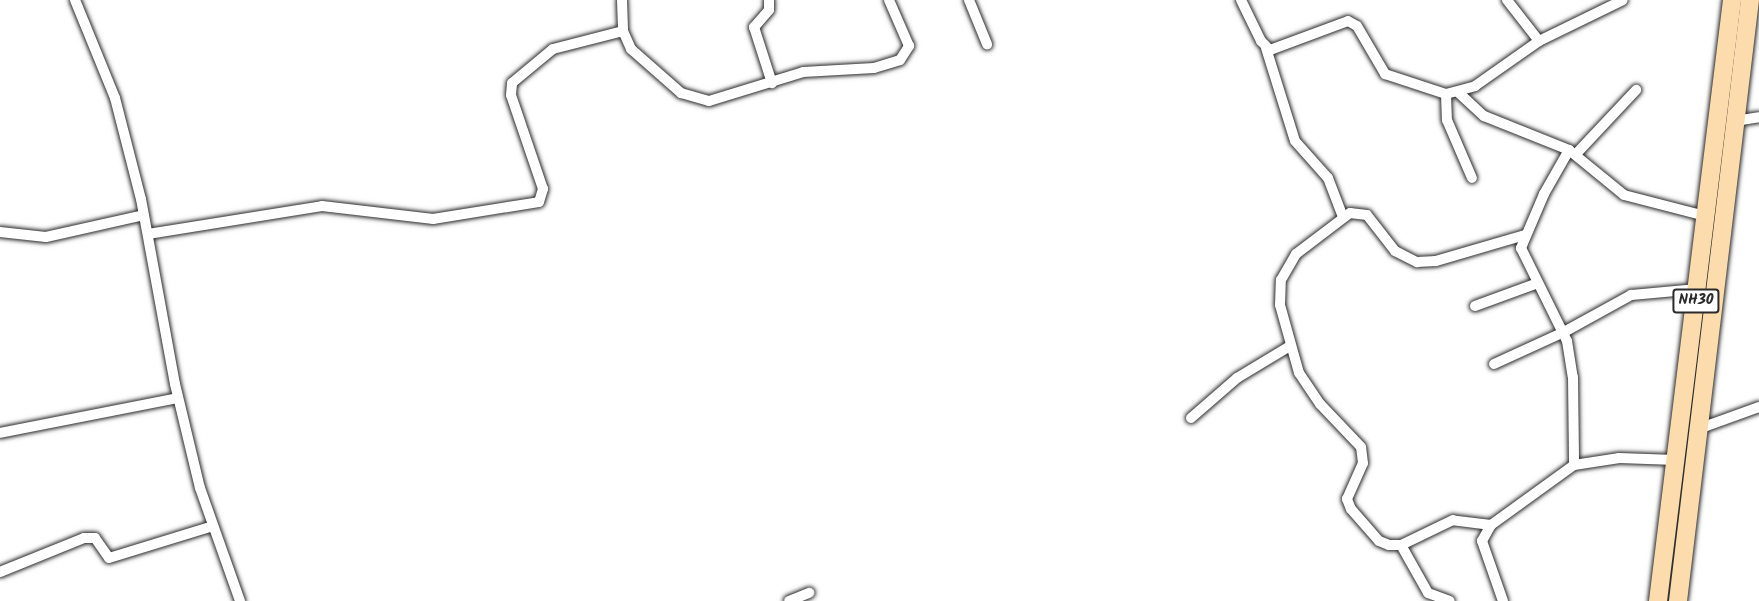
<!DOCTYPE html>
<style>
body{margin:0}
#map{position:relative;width:1759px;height:601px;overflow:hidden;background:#fff;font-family:Kalam,sans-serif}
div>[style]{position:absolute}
.roads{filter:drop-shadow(0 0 2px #2b2b2b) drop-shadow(0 0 2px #2b2b2b)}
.minor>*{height:10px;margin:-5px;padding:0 5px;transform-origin:5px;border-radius:5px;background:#fff}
.trunk>*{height:18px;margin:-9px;padding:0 9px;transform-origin:9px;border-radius:9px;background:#fcdcac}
span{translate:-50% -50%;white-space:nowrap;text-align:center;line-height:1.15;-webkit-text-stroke:4.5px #fff;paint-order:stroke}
.shield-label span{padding:2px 4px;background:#fff;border:2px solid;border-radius:4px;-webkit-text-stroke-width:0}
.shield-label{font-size:15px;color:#2b2b2b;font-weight:700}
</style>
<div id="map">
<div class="roads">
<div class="minor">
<i style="left:75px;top:0;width:106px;rotate:67.8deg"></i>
<i style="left:115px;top:98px;width:104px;rotate:75.6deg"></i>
<i style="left:141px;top:199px;width:188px;rotate:79.6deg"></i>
<i style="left:175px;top:384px;width:107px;rotate:76.5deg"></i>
<i style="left:200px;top:488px;width:120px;rotate:70.5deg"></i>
<i style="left:622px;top:0;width:31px;rotate:88deg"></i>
<i style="left:623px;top:31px;width:20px;rotate:66deg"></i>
<i style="left:631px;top:49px;width:67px;rotate:41.3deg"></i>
<i style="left:681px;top:93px;width:29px;rotate:16deg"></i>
<i style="left:709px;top:101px;width:98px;rotate:-17.1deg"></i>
<i style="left:803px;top:72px;width:71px;rotate:-3.2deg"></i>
<i style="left:874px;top:68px;width:27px;rotate:-17deg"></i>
<i style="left:900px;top:60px;width:17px;rotate:-57deg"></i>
<i style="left:909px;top:46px;width:50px;rotate:-113.5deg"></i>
<i style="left:769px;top:0;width:10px;rotate:90deg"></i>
<i style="left:769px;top:10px;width:23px;rotate:131deg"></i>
<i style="left:754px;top:27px;width:59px;rotate:72.2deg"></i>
<i style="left:969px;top:0;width:48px;rotate:67.8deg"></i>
<i style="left:1241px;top:0;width:46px;rotate:64deg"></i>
<i style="left:1261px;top:41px;width:13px;rotate:45deg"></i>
<i style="left:1270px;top:50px;width:83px;rotate:-20.4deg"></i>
<i style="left:1348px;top:21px;width:10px;rotate:29deg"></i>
<i style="left:1357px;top:26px;width:56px;rotate:59.7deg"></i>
<i style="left:1385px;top:74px;width:64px;rotate:18.2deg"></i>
<i style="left:1446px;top:94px;width:30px;rotate:-15deg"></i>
<i style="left:1475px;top:86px;width:78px;rotate:-35.1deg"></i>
<i style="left:1539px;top:41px;width:93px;rotate:-26deg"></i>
<i style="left:1507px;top:0;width:52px;rotate:52deg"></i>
<i style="left:1266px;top:48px;width:97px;rotate:72.7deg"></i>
<i style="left:1295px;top:141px;width:50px;rotate:48.3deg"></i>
<i style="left:1328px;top:178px;width:42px;rotate:69deg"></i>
<i style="left:1459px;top:93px;width:34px;rotate:43deg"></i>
<i style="left:1484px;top:116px;width:92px;rotate:21.8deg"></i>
<i style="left:1569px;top:150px;width:71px;rotate:39.3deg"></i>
<i style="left:1624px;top:195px;width:84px;rotate:14.5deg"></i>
<i style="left:1446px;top:94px;width:26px;rotate:88deg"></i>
<i style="left:1447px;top:120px;width:63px;rotate:66.7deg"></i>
<i style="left:1735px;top:121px;width:24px;rotate:-9deg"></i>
<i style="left:1569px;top:150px;width:51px;rotate:119.6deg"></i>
<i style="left:1544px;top:194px;width:59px;rotate:113.1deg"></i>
<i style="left:1521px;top:248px;width:104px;rotate:63.7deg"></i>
<i style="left:1567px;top:341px;width:36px;rotate:81deg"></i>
<i style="left:1573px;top:377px;width:88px;rotate:89.3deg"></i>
<i style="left:1576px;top:154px;width:88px;rotate:-46.8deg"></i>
<i style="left:0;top:232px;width:46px;rotate:6.2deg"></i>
<i style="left:46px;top:237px;width:100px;rotate:-12.7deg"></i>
<i style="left:148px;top:234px;width:176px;rotate:-9.1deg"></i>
<i style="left:322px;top:206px;width:112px;rotate:6.7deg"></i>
<i style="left:433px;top:219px;width:107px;rotate:-9.1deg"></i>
<i style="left:539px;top:202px;width:14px;rotate:-73deg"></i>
<i style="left:543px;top:189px;width:99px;rotate:-108.8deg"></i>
<i style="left:511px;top:95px;width:12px;rotate:-85deg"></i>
<i style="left:512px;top:83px;width:53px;rotate:-39.7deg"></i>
<i style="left:553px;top:49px;width:72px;rotate:-14.4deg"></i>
<i style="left:1475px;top:306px;width:67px;rotate:-20.1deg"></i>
<i style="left:1494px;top:364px;width:77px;rotate:-24.6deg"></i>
<i style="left:1564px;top:332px;width:77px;rotate:-28.9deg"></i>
<i style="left:1631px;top:295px;width:67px;rotate:-5.1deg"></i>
<i style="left:1191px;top:418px;width:61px;rotate:-41deg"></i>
<i style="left:1237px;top:378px;width:62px;rotate:-31.1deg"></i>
<i style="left:1698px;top:429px;width:65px;rotate:-19.8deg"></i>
<i style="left:0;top:433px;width:181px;rotate:-11.1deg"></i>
<i style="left:1491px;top:525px;width:38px;rotate:-173deg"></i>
<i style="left:1453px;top:520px;width:58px;rotate:154.3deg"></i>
<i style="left:1401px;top:545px;width:12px;rotate:180deg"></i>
<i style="left:1389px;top:545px;width:11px;rotate:-158deg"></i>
<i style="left:1379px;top:541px;width:43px;rotate:-131.2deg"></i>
<i style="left:1351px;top:509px;width:11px;rotate:-112deg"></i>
<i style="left:1347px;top:499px;width:39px;rotate:-66deg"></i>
<i style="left:1363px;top:463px;width:16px;rotate:-97deg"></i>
<i style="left:1361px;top:447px;width:59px;rotate:-133.6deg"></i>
<i style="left:1320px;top:404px;width:37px;rotate:-124deg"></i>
<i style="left:1299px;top:373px;width:71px;rotate:-105.6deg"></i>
<i style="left:1280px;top:305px;width:25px;rotate:-88deg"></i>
<i style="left:1281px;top:280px;width:30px;rotate:-60deg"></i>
<i style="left:1296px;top:254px;width:68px;rotate:-37.2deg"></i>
<i style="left:1350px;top:213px;width:17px;rotate:7deg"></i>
<i style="left:1367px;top:215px;width:46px;rotate:52.1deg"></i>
<i style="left:1395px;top:251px;width:25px;rotate:27deg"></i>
<i style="left:1417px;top:262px;width:19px;rotate:-3deg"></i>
<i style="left:1436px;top:261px;width:93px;rotate:-16.3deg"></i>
<i style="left:1401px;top:545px;width:55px;rotate:60.6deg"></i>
<i style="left:1428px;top:593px;width:23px;rotate:20deg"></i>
<i style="left:0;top:572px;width:91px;rotate:-22deg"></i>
<i style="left:84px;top:538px;width:11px"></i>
<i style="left:95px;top:538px;width:24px;rotate:55deg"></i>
<i style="left:109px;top:558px;width:109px;rotate:-17.1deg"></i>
<i style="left:789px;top:601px;width:22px;rotate:-22deg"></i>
<i style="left:1503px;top:601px;width:64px;rotate:-109.3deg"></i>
<i style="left:1482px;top:541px;width:18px;rotate:-61deg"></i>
<i style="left:1491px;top:525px;width:102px;rotate:-35.9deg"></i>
<i style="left:1574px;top:465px;width:46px;rotate:-8.8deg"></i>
<i style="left:1619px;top:458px;width:57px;rotate:2deg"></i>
</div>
<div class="trunk">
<i style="left:1658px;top:601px;width:606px;rotate:-82.98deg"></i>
<i style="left:1678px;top:601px;width:605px;rotate:-83.17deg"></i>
</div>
</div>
<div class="shield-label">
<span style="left:1696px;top:301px">NH30</span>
</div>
</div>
